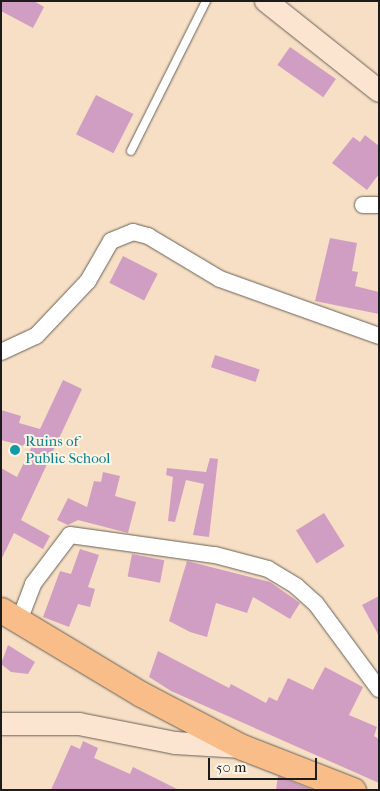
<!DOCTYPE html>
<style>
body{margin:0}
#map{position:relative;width:380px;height:791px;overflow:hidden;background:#f6dfc4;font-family:"IM FELL French Canon",serif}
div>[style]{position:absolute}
.building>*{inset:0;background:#d19ec3;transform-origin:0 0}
.roads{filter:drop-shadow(0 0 1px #686057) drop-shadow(0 0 1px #686057)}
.lane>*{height:8px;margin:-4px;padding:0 4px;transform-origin:4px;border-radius:4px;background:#fff}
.street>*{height:16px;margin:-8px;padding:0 8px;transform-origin:8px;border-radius:8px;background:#fff}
.secondary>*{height:22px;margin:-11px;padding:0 11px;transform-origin:11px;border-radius:11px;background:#fce5d0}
.primary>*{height:25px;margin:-12.5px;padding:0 12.5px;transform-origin:12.5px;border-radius:12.5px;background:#f8bd89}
.dots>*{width:14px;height:14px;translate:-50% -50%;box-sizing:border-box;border:2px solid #fcf5e5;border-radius:50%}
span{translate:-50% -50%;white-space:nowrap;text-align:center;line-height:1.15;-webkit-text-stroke:4px #fcf5e5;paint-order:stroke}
.culture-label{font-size:15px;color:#0d838f}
.left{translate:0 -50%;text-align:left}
.frame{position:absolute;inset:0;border:2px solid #1c1c1c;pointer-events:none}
.scale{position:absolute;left:208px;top:758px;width:109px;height:22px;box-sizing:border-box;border:2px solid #1c1c1c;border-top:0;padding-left:6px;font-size:15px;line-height:18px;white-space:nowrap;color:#1c1c1c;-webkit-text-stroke:4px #fcf5e5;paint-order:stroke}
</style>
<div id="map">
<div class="building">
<i style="clip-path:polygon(1px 1px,34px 1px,44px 7px,33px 28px,1px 11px)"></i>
<i style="left:290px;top:47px;width:56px;height:22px;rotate:35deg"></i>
<i style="left:96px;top:95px;width:42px;height:44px;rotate:27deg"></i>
<i style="clip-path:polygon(365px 135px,379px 146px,379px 174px,367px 190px,332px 163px,353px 137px,360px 142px)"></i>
<i style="clip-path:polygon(330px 238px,357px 243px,352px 271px,358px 272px,355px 286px,379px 292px,379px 314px,315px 301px)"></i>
<i style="left:123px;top:256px;width:39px;height:30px;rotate:27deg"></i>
<i style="left:215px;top:355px;width:47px;height:13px;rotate:18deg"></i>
<i style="clip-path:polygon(63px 380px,82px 389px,21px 520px,50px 536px,43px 549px,14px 533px,1px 560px,1px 468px,17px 477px,31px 448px,1px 440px,1px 410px,21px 416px,19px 423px,40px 429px)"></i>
<i style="clip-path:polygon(210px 458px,218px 459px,209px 537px,193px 535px,204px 484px,186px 480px,175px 522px,168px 521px,173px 477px,166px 475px,167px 468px,206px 472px)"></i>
<i style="clip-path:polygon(103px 472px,120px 476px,115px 496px,136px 502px,128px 533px,78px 520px,68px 525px,57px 520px,68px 498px,87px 507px,94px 481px,101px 482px)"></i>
<i style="left:324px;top:513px;width:39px;height:33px;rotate:58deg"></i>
<i style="clip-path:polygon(80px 549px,99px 555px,88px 587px,95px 589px,90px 607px,78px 604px,69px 627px,43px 617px,60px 571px,71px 574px)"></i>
<i style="left:132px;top:554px;width:33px;height:23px;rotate:11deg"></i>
<i style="clip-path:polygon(187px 561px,270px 582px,300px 603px,290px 619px,253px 597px,247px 613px,216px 603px,207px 637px,190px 632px,169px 621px)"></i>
<i style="clip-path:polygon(379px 596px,379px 636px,362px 605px)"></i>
<i style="clip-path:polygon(8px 645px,35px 662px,28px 674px,11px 672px,1px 664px)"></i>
<i style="clip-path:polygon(158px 651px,229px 688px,231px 684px,266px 703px,269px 697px,277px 701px,288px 678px,313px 690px,325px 667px,363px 687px,349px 715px,377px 727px,374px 736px,379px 739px,379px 783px,171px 691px,149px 677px)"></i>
<i style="clip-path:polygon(83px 741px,98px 748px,94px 758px,130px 774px,133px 767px,179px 790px,51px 790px,71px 745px,80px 749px)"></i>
<i style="clip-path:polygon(278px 776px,313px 790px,276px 790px)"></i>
</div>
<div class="roads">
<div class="lane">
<i style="left:131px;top:151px;width:168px;rotate:-63.4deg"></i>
</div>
<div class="street">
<i style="left:363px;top:205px;width:16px"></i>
<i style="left:1px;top:352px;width:38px;rotate:-25deg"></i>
<i style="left:36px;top:336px;width:76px;rotate:-46.6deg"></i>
<i style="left:88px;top:281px;width:46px;rotate:-60.1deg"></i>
<i style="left:111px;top:241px;width:24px;rotate:-22deg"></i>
<i style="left:133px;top:232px;width:16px;rotate:15deg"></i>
<i style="left:148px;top:236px;width:84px;rotate:30.8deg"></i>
<i style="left:220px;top:279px;width:169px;rotate:19.7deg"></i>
<i style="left:19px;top:621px;width:40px;rotate:-69deg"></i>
<i style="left:33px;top:584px;width:61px;rotate:-52.9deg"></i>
<i style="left:70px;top:535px;width:146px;rotate:7.9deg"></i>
<i style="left:215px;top:555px;width:55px;rotate:14.8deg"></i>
<i style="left:268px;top:569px;width:33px;rotate:31deg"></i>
<i style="left:296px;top:586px;width:27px;rotate:42deg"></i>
<i style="left:316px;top:604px;width:106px;rotate:53.5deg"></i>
</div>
<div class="secondary">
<i style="left:266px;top:1px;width:144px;rotate:38.5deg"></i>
<i style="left:1px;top:724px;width:78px"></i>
<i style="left:79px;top:724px;width:98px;rotate:11.2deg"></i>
<i style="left:175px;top:743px;width:67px;rotate:3.4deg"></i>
</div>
<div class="primary">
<i style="left:1px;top:610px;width:163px;rotate:31deg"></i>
<i style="left:141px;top:694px;width:114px;rotate:27.7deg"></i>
<i style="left:242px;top:747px;width:119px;rotate:21.2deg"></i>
</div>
</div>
<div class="dots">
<i style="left:15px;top:450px;background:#0f9aa8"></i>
</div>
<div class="culture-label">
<span class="left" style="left:25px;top:450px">Ruins of<br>Public School</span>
</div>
<div class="frame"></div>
<div class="scale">50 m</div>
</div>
